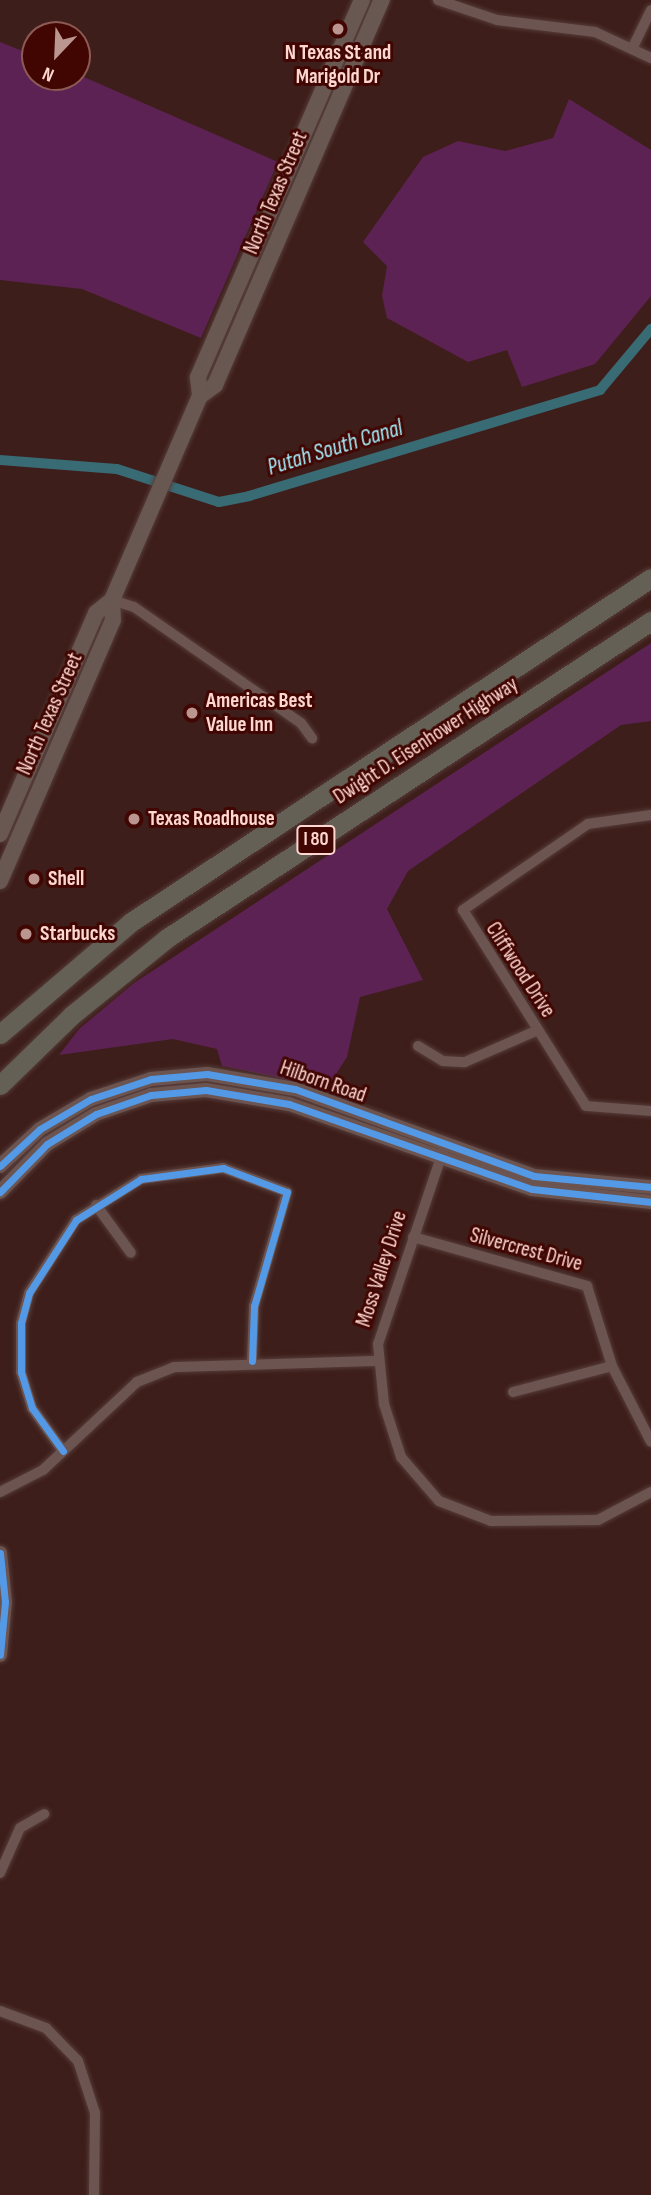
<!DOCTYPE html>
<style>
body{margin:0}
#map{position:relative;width:651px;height:2195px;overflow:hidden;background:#3e1e1a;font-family:"Sofia Sans Condensed",sans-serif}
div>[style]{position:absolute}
.green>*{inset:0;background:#5d2254}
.canal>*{height:10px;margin:-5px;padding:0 5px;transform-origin:5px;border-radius:5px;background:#396b75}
.roads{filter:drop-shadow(0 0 2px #553c39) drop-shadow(0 0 2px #553c39)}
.minor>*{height:10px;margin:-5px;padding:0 5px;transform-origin:5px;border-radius:5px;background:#6c5450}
.tertiary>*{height:14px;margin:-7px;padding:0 7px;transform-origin:7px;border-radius:7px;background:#6c5450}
.secondary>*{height:16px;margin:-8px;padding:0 8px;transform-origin:8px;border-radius:8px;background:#695751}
.motorway>*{height:19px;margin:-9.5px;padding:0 9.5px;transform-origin:9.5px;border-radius:9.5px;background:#646055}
.cycleway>*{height:7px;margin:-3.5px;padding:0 3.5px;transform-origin:3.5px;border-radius:3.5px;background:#5399e6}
.dots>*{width:19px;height:19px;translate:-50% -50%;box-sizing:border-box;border:4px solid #410602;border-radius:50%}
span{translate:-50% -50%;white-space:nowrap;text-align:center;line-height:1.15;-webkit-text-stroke:6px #410602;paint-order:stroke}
.shield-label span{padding:2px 5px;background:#410602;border:2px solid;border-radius:5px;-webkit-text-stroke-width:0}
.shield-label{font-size:19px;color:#fed7d0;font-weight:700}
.poi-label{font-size:21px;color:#fed7d0;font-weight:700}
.left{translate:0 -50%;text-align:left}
.street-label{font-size:21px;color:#fed7d0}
.water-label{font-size:23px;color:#a4eefc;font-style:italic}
.north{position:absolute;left:21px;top:21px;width:70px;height:70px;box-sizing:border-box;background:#410602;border:2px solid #8d5a54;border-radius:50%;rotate:203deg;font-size:19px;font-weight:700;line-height:28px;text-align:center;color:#fed7d0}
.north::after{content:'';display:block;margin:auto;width:24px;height:32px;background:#bb9690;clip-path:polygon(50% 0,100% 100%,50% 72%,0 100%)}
</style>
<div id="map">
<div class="green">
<i style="clip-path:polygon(0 42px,35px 56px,35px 77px,77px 74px,278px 162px,201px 338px,82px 289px,0 280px)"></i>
<i style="clip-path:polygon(569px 99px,651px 150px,651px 296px,595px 364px,522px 387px,507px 350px,468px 362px,387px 318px,382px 296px,387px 266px,363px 242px,423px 157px,458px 141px,505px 151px,553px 138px)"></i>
<i style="clip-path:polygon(651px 643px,651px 721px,621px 725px,408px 871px,387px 909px,423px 980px,360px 997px,347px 1057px,327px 1088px,222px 1066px,217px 1049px,173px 1039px,59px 1055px,79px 1029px,134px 983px)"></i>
</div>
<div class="canal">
<i style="left:0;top:460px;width:117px;rotate:4.4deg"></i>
<i style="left:117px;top:469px;width:107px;rotate:17.9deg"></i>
<i style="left:219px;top:502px;width:31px;rotate:-11deg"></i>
<i style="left:249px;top:496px;width:367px;rotate:-16.8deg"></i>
<i style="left:600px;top:390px;width:80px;rotate:-50.1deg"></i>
</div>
<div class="roads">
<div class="minor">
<i style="left:438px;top:0;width:62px;rotate:18.7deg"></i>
<i style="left:497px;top:20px;width:99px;rotate:7deg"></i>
<i style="left:595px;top:32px;width:62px;rotate:24.9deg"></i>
<i style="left:633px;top:47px;width:41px;rotate:-64.1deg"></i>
<i style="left:112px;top:600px;width:23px;rotate:18deg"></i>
<i style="left:134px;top:607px;width:203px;rotate:34.8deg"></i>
<i style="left:301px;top:723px;width:19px;rotate:54deg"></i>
<i style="left:651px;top:815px;width:64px;rotate:171.9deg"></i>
<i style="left:588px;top:824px;width:152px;rotate:145.5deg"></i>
<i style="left:463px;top:910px;width:231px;rotate:57.9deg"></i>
<i style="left:586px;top:1106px;width:65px;rotate:4.4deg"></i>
<i style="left:418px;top:1046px;width:29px;rotate:31deg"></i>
<i style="left:443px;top:1061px;width:22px;rotate:3deg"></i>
<i style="left:465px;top:1062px;width:77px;rotate:-23.6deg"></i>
<i style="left:443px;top:1151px;width:204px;rotate:108.6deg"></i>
<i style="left:378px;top:1344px;width:60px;rotate:84.3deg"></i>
<i style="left:384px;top:1404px;width:56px;rotate:72.2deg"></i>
<i style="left:401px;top:1457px;width:58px;rotate:49.2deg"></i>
<i style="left:439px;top:1501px;width:56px;rotate:21deg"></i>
<i style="left:491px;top:1521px;width:107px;rotate:-0.5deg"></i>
<i style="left:598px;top:1520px;width:60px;rotate:-27.8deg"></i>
<i style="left:96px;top:1205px;width:59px;rotate:53.9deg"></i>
<i style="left:413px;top:1237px;width:181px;rotate:15.7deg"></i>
<i style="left:587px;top:1286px;width:84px;rotate:72.6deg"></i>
<i style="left:612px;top:1366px;width:85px;rotate:62.8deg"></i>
<i style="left:513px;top:1392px;width:102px;rotate:-14.7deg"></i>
<i style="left:63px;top:1451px;width:53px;rotate:-125.8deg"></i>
<i style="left:32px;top:1408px;width:38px;rotate:-107deg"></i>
<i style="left:21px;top:1372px;width:49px;rotate:-90deg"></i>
<i style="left:21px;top:1323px;width:31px;rotate:-75deg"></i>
<i style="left:29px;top:1293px;width:87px;rotate:-57.2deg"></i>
<i style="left:76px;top:1220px;width:77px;rotate:-32.2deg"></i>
<i style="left:141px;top:1179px;width:83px;rotate:-7.6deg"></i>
<i style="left:223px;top:1168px;width:68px;rotate:20.6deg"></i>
<i style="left:287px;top:1192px;width:119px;rotate:106.1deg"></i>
<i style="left:254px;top:1306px;width:55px;rotate:92.1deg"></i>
<i style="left:0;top:1492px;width:48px;rotate:-27.1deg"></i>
<i style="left:43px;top:1470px;width:129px;rotate:-43.1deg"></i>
<i style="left:137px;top:1382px;width:40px;rotate:-22deg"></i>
<i style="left:174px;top:1367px;width:203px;rotate:-1.7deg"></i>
<i style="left:0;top:1873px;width:49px;rotate:-66deg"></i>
<i style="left:20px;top:1828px;width:28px;rotate:-30deg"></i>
<i style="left:0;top:2011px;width:49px;rotate:20.3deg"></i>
<i style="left:46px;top:2028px;width:46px;rotate:45.9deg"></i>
<i style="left:78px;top:2061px;width:55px;rotate:71.9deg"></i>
<i style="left:95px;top:2113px;width:82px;rotate:90.7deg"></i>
</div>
<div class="tertiary">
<i style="left:0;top:1166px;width:54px;rotate:-42.8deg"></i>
<i style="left:40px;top:1129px;width:59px;rotate:-30.5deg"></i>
<i style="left:91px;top:1099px;width:63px;rotate:-18.4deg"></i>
<i style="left:151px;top:1079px;width:56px;rotate:-5.1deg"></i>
<i style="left:207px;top:1074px;width:89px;rotate:9.7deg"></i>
<i style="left:295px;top:1089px;width:254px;rotate:20deg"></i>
<i style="left:534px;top:1176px;width:118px;rotate:5.4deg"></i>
<i style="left:0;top:1192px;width:67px;rotate:-45.6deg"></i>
<i style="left:47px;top:1144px;width:57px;rotate:-31.5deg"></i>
<i style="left:96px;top:1114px;width:58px;rotate:-19.1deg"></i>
<i style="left:151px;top:1095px;width:55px;rotate:-5.2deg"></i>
<i style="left:206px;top:1090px;width:84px;rotate:9.6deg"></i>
<i style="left:289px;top:1104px;width:257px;rotate:19.3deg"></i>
<i style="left:532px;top:1189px;width:120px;rotate:6.2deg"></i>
<i style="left:0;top:1553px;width:49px;rotate:84.2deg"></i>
<i style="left:5px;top:1602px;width:53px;rotate:95.4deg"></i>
</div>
<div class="secondary">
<i style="left:200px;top:396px;width:19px;rotate:-36deg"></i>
<i style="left:215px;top:385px;width:420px;rotate:-66.6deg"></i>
<i style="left:0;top:834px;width:241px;rotate:-66.5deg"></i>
<i style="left:96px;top:613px;width:21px;rotate:-39deg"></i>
<i style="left:0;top:881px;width:284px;rotate:-66.6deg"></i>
<i style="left:113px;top:620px;width:20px;rotate:-93deg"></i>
<i style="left:112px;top:600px;width:222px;rotate:-66.7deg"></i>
<i style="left:200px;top:396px;width:19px;rotate:-96deg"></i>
<i style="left:198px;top:377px;width:411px;rotate:-66.5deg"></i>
</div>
<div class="motorway">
<i style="left:0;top:1034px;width:172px;rotate:-40.5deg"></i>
<i style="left:131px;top:922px;width:623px;rotate:-33.49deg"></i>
<i style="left:0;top:1085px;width:100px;rotate:-44.2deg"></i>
<i style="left:72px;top:1015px;width:122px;rotate:-39deg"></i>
<i style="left:167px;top:938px;width:579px;rotate:-33.22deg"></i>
</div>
</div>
<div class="cycleway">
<i style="left:0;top:1166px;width:54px;rotate:-42.8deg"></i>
<i style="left:40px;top:1129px;width:59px;rotate:-30.5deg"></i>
<i style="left:91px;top:1099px;width:63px;rotate:-18.4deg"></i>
<i style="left:151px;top:1079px;width:56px;rotate:-5.1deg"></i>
<i style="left:207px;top:1074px;width:89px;rotate:9.7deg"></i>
<i style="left:295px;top:1089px;width:254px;rotate:20deg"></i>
<i style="left:534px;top:1176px;width:118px;rotate:5.4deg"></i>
<i style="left:0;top:1192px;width:67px;rotate:-45.6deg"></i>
<i style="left:47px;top:1144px;width:57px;rotate:-31.5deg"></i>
<i style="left:96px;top:1114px;width:58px;rotate:-19.1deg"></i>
<i style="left:151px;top:1095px;width:55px;rotate:-5.2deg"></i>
<i style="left:206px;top:1090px;width:84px;rotate:9.6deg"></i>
<i style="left:289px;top:1104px;width:257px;rotate:19.3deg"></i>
<i style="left:532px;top:1189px;width:120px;rotate:6.2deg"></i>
<i style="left:63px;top:1451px;width:53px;rotate:-125.8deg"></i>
<i style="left:32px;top:1408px;width:38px;rotate:-107deg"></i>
<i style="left:21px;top:1372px;width:49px;rotate:-90deg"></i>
<i style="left:21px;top:1323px;width:31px;rotate:-75deg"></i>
<i style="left:29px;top:1293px;width:87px;rotate:-57.2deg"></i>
<i style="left:76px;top:1220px;width:77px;rotate:-32.2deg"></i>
<i style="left:141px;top:1179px;width:83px;rotate:-7.6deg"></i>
<i style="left:223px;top:1168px;width:68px;rotate:20.6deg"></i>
<i style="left:287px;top:1192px;width:119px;rotate:106.1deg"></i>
<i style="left:254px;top:1306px;width:55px;rotate:92.1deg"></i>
<i style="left:0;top:1553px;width:49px;rotate:84.2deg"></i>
<i style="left:5px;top:1602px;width:53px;rotate:95.4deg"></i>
</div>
<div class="dots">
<i style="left:338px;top:29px;background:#bb9690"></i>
<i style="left:192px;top:713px;background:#bb9690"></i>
<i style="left:134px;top:819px;background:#bb9690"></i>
<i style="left:34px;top:879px;background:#bb9690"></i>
<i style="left:26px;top:934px;background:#bb9690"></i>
</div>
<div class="shield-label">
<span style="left:316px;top:840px">I 80</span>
</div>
<div class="poi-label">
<span style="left:338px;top:65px">N Texas St and<br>Marigold Dr</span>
<span class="left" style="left:206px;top:713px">Americas Best<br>Value Inn</span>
<span class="left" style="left:148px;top:819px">Texas Roadhouse</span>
<span class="left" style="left:48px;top:879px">Shell</span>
<span class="left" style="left:40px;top:934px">Starbucks</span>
</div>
<div class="street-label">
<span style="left:276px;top:193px;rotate:-67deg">North Texas Street</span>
<span style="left:50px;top:714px;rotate:-66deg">North Texas Street</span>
<span style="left:426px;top:741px;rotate:-33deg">Dwight D. Eisenhower Highway</span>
<span style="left:520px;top:970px;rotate:57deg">Cliffwood Drive</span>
<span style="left:323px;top:1082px;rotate:19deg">Hilborn Road</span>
<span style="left:526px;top:1250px;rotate:15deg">Silvercrest Drive</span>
<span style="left:382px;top:1269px;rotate:-72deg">Moss Valley Drive</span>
</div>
<div class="water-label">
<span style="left:335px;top:448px;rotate:-17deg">Putah South Canal</span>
</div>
<div class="north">N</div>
</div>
